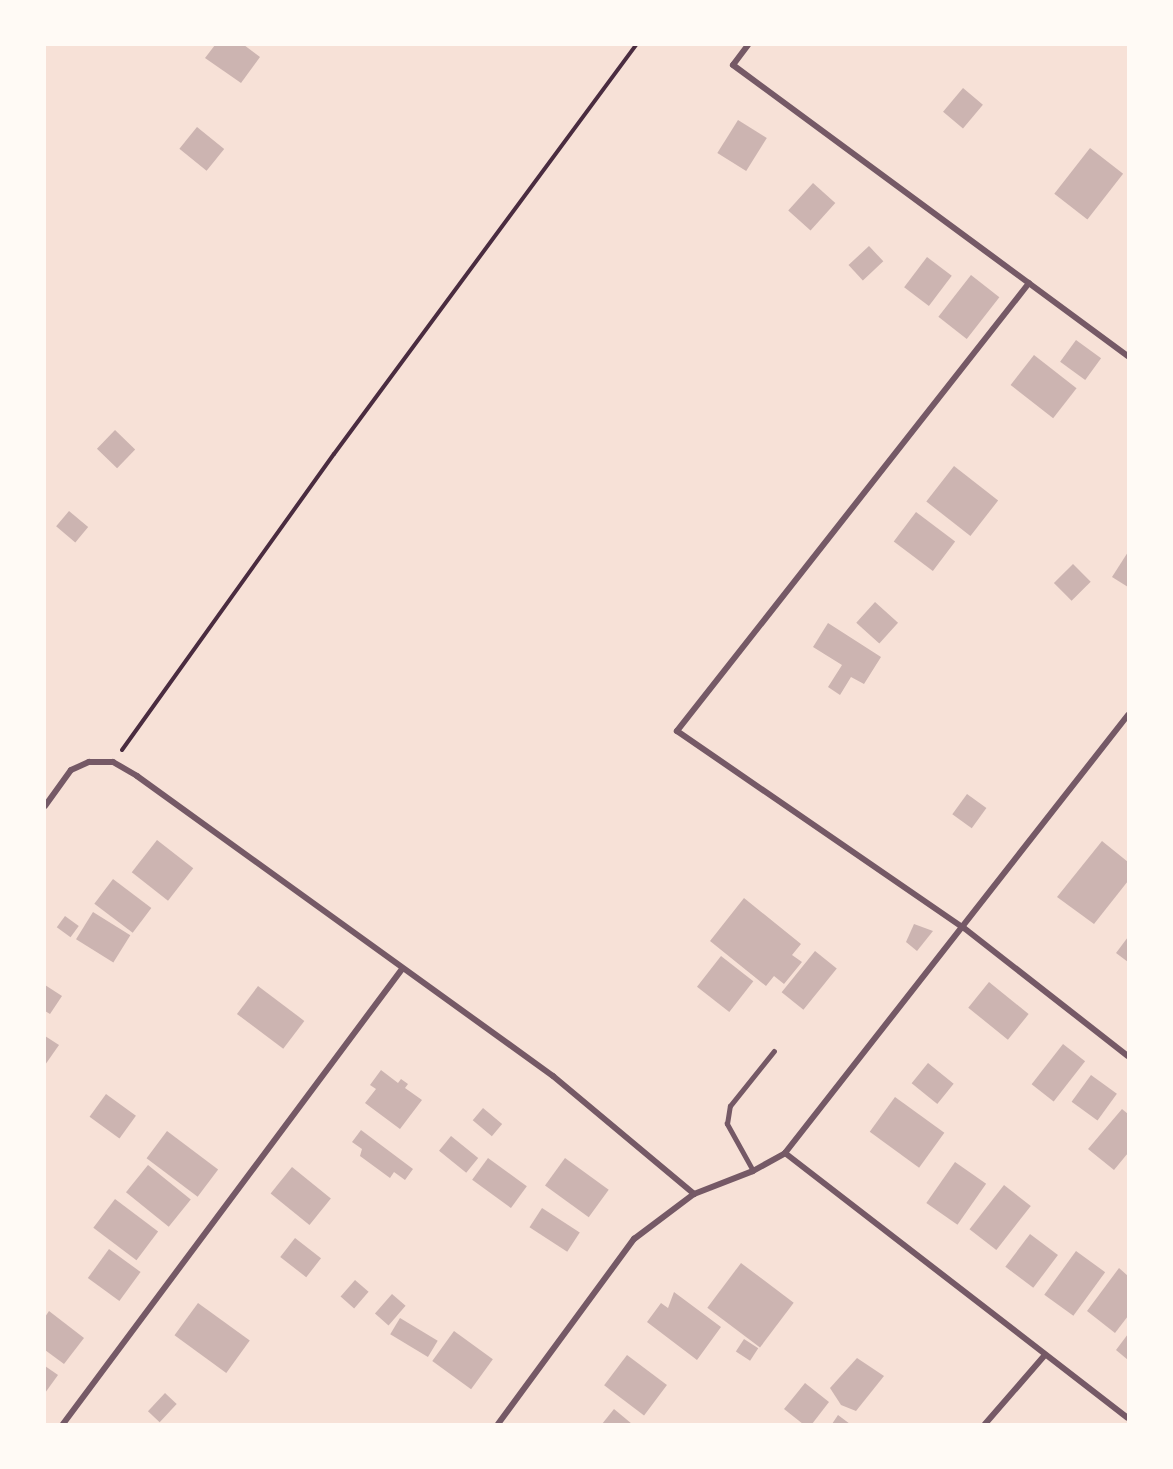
<!DOCTYPE html>
<style>
body{margin:0}
#map{position:relative;width:1173px;height:1469px;overflow:hidden;background:#f7e1d7;font-family:"Source Sans 3",sans-serif}
div>[style]{position:absolute}
.building>*{inset:0;background:#ccb4b1;transform-origin:0 0}
.path>*{height:4px;margin:-2px;padding:0 2px;transform-origin:2px;border-radius:2px;background:#4a2c40}
.service>*{height:4.5px;margin:-2.25px;padding:0 2.25px;transform-origin:2.25px;border-radius:2.25px;background:#755966}
.minor>*{height:6px;margin:-3px;padding:0 3px;transform-origin:3px;border-radius:3px;background:#755966}
span{translate:-50% -50%;white-space:nowrap;text-align:center;line-height:1.15;-webkit-text-stroke:4.5px #fffaf5;paint-order:stroke}
.frame{position:absolute;inset:0;border:46px solid #fffaf5;pointer-events:none}
</style>
<div id="map">
<div class="building">
<i style="clip-path:polygon(215px 45px,244px 45px,260px 57px,241px 83px,205px 58px)"></i>
<i style="left:963px;top:88px;width:26px;height:31px;rotate:40deg"></i>
<i style="left:738px;top:120px;width:34px;height:39px;rotate:32deg"></i>
<i style="left:197px;top:127px;width:35px;height:28px;rotate:39deg"></i>
<i style="left:1090px;top:148px;width:42px;height:58px;rotate:38deg"></i>
<i style="left:813px;top:183px;width:30px;height:37px;rotate:42deg"></i>
<i style="left:869px;top:246px;width:21px;height:28px;rotate:47deg"></i>
<i style="left:927px;top:257px;width:31px;height:38px;rotate:37deg"></i>
<i style="left:971px;top:275px;width:36px;height:53px;rotate:38deg"></i>
<i style="left:1076px;top:340px;width:31px;height:27px;rotate:36deg"></i>
<i style="left:1034px;top:355px;width:54px;height:38px;rotate:38deg"></i>
<i style="left:115px;top:430px;width:28px;height:26px;rotate:44deg"></i>
<i style="left:954px;top:466px;width:56px;height:45px;rotate:38deg"></i>
<i style="left:69px;top:511px;width:25px;height:20px;rotate:40deg"></i>
<i style="left:916px;top:512px;width:49px;height:37px;rotate:37deg"></i>
<i style="clip-path:polygon(1128px 552px,1128px 587px,1112px 577px)"></i>
<i style="left:1073px;top:564px;width:25px;height:27px;rotate:45deg"></i>
<i style="left:875px;top:602px;width:31px;height:28px;rotate:42deg"></i>
<i style="clip-path:polygon(828px 623px,881px 657px,864px 684px,851px 677px,840px 695px,828px 687px,842px 665px,813px 647px)"></i>
<i style="left:967px;top:794px;width:24px;height:25px;rotate:36deg"></i>
<i style="left:157px;top:840px;width:46px;height:41px;rotate:38deg"></i>
<i style="clip-path:polygon(1102px 841px,1128px 862px,1128px 881px,1094px 924px,1057px 897px)"></i>
<i style="left:113px;top:879px;width:48px;height:31px;rotate:37deg"></i>
<i style="clip-path:polygon(744px 898px,801px 944px,792px 955px,802px 962px,784px 984px,774px 976px,766px 986px,710px 941px)"></i>
<i style="left:93px;top:912px;width:44px;height:32px;rotate:32deg"></i>
<i style="left:65px;top:916px;width:17px;height:14px;rotate:36deg"></i>
<i style="clip-path:polygon(914px 924px,933px 931px,917px 951px,906px 942px)"></i>
<i style="clip-path:polygon(1128px 937px,1128px 962px,1116px 953px)"></i>
<i style="left:815px;top:951px;width:28px;height:53px;rotate:39deg"></i>
<i style="left:721px;top:956px;width:41px;height:39px;rotate:38deg"></i>
<i style="left:989px;top:982px;width:51px;height:33px;rotate:39deg"></i>
<i style="clip-path:polygon(45px 985px,62px 996px,50px 1014px,45px 1011px)"></i>
<i style="left:258px;top:986px;width:58px;height:35px;rotate:37deg"></i>
<i style="clip-path:polygon(45px 1036px,59px 1045px,45px 1065px)"></i>
<i style="left:1063px;top:1044px;width:28px;height:51px;rotate:38deg"></i>
<i style="left:928px;top:1063px;width:33px;height:26px;rotate:39deg"></i>
<i style="clip-path:polygon(381px 1070px,398px 1083px,401px 1079px,408px 1084px,405px 1088px,422px 1100px,400px 1129px,365px 1103px,376px 1089px,370px 1085px)"></i>
<i style="left:1091px;top:1075px;width:32px;height:33px;rotate:36deg"></i>
<i style="left:106px;top:1094px;width:37px;height:28px;rotate:36deg"></i>
<i style="left:895px;top:1097px;width:61px;height:43px;rotate:36deg"></i>
<i style="left:483px;top:1108px;width:25px;height:16px;rotate:40deg"></i>
<i style="clip-path:polygon(1122px 1109px,1128px 1114px,1128px 1153px,1114px 1170px,1088px 1149px)"></i>
<i style="clip-path:polygon(361px 1130px,413px 1169px,405px 1180px,394px 1172px,390px 1178px,360px 1156px,362px 1149px,352px 1142px)"></i>
<i style="left:167px;top:1131px;width:64px;height:34px;rotate:37deg"></i>
<i style="left:451px;top:1136px;width:35px;height:19px;rotate:39deg"></i>
<i style="left:488px;top:1158px;width:48px;height:27px;rotate:36deg"></i>
<i style="left:565px;top:1158px;width:54px;height:34px;rotate:36deg"></i>
<i style="left:955px;top:1162px;width:38px;height:50px;rotate:35deg"></i>
<i style="left:148px;top:1165px;width:55px;height:35px;rotate:39deg"></i>
<i style="left:292px;top:1167px;width:50px;height:34px;rotate:39deg"></i>
<i style="left:1004px;top:1185px;width:34px;height:56px;rotate:38deg"></i>
<i style="left:115px;top:1199px;width:54px;height:36px;rotate:37deg"></i>
<i style="left:542px;top:1208px;width:45px;height:23px;rotate:33deg"></i>
<i style="left:1030px;top:1234px;width:35px;height:41px;rotate:37deg"></i>
<i style="left:295px;top:1238px;width:33px;height:24px;rotate:38deg"></i>
<i style="left:109px;top:1249px;width:39px;height:36px;rotate:36deg"></i>
<i style="left:1076px;top:1251px;width:36px;height:54px;rotate:36deg"></i>
<i style="left:741px;top:1263px;width:66px;height:56px;rotate:37deg"></i>
<i style="clip-path:polygon(1119px 1268px,1128px 1276px,1128px 1316px,1115px 1333px,1087px 1311px)"></i>
<i style="left:355px;top:1280px;width:18px;height:22px;rotate:41deg"></i>
<i style="clip-path:polygon(674px 1292px,721px 1327px,697px 1360px,647px 1322px,661px 1303px,668px 1308px)"></i>
<i style="left:392px;top:1294px;width:18px;height:26px;rotate:41deg"></i>
<i style="left:198px;top:1303px;width:64px;height:40px;rotate:36deg"></i>
<i style="clip-path:polygon(49px 1311px,84px 1338px,64px 1364px,45px 1350px,45px 1317px)"></i>
<i style="left:400px;top:1318px;width:44px;height:19px;rotate:31deg"></i>
<i style="left:454px;top:1331px;width:48px;height:37px;rotate:36deg"></i>
<i style="clip-path:polygon(1128px 1334px,1128px 1360px,1116px 1350px)"></i>
<i style="left:744px;top:1339px;width:17px;height:15px;rotate:33deg"></i>
<i style="left:627px;top:1355px;width:50px;height:38px;rotate:37deg"></i>
<i style="clip-path:polygon(857px 1358px,884px 1376px,856px 1411px,841px 1405px,830px 1388px)"></i>
<i style="clip-path:polygon(45px 1366px,58px 1375px,45px 1393px)"></i>
<i style="clip-path:polygon(805px 1383px,829px 1402px,812px 1424px,803px 1424px,784px 1409px)"></i>
<i style="left:165px;top:1393px;width:16px;height:25px;rotate:43deg"></i>
<i style="clip-path:polygon(614px 1409px,632px 1424px,602px 1424px)"></i>
<i style="clip-path:polygon(838px 1415px,850px 1424px,832px 1424px)"></i>
</div>
<div class="path">
<i style="left:122px;top:750px;width:364px;rotate:-54.4deg"></i>
<i style="left:334px;top:454px;width:508px;rotate:-53.56deg"></i>
</div>
<div class="service">
<i style="left:753px;top:1171px;width:54px;rotate:-119deg"></i>
<i style="left:727px;top:1124px;width:18px;rotate:-81deg"></i>
<i style="left:730px;top:1106px;width:70px;rotate:-51.3deg"></i>
</div>
<div class="minor">
<i style="left:748px;top:45px;width:25px;rotate:127deg"></i>
<i style="left:733px;top:65px;width:491px;rotate:36.4deg"></i>
<i style="left:1029px;top:283px;width:570px;rotate:128.16deg"></i>
<i style="left:677px;top:731px;width:348px;rotate:34.5deg"></i>
<i style="left:964px;top:928px;width:208px;rotate:38deg"></i>
<i style="left:45px;top:806px;width:44px;rotate:-54.2deg"></i>
<i style="left:71px;top:770px;width:20px;rotate:-24deg"></i>
<i style="left:89px;top:762px;width:24px"></i>
<i style="left:113px;top:762px;width:28px;rotate:30deg"></i>
<i style="left:137px;top:776px;width:513px;rotate:35.8deg"></i>
<i style="left:553px;top:1076px;width:184px;rotate:39.9deg"></i>
<i style="left:785px;top:1153px;width:433px;rotate:37.7deg"></i>
<i style="left:63px;top:1424px;width:567px;rotate:-53.31deg"></i>
<i style="left:498px;top:1424px;width:230px;rotate:-53.7deg"></i>
<i style="left:634px;top:1239px;width:75px;rotate:-36.9deg"></i>
<i style="left:694px;top:1194px;width:63px;rotate:-21.3deg"></i>
<i style="left:753px;top:1171px;width:37px;rotate:-29deg"></i>
<i style="left:785px;top:1153px;width:556px;rotate:-51.94deg"></i>
<i style="left:985px;top:1424px;width:91px;rotate:-49deg"></i>
</div>
<div class="frame"></div>
</div>
